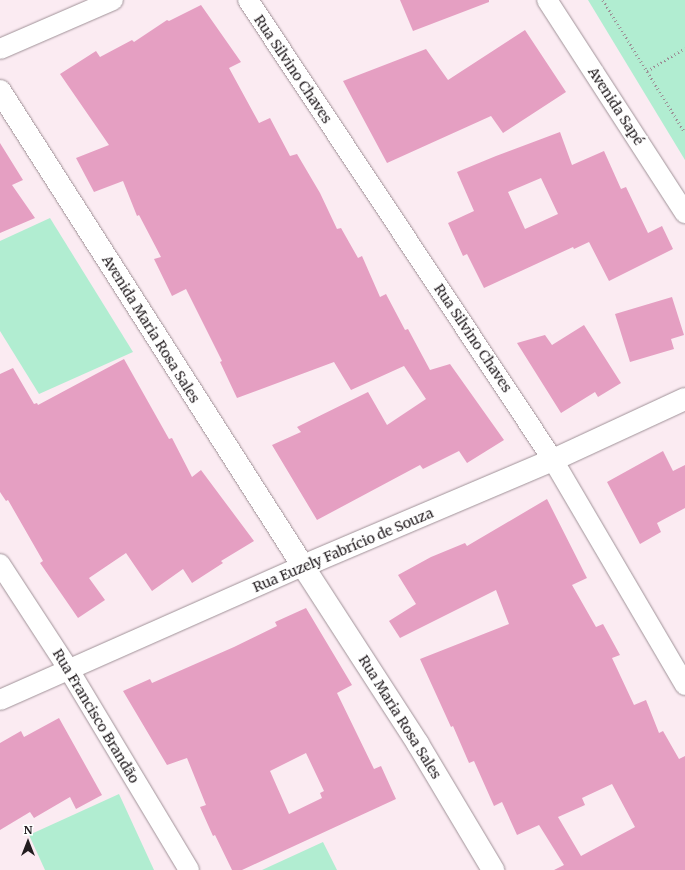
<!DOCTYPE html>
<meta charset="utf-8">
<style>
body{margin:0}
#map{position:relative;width:685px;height:870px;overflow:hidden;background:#fbebf2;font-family:Merriweather,serif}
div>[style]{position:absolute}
.green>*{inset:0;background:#b1edd1}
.building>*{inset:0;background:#e59fc2}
.path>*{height:2.5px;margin-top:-1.25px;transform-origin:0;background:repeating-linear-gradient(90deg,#9d9197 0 1px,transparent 0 4px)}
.roads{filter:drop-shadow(0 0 1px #a09298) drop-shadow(0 0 1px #a09298)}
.minor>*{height:20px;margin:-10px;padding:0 10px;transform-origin:10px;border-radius:10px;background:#fff}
.tertiary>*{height:22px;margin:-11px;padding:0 11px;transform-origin:11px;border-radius:11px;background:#fff}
.secondary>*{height:22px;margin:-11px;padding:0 11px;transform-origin:11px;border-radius:11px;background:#fff}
span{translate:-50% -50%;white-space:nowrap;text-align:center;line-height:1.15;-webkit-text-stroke:4px #fff;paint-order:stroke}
.street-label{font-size:14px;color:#221c1f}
.north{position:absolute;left:8px;top:822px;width:40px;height:40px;-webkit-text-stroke:3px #fff;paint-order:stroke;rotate:0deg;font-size:11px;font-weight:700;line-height:16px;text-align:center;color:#221c1f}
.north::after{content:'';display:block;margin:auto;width:14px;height:18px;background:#221c1f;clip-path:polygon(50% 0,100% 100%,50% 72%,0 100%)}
</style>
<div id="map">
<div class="green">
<i style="clip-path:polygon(588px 0,685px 0,685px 160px)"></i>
<i style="clip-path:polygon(50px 218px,133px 352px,39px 394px,0 331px,0 241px)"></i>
<i style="clip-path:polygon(119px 794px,154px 870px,45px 870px,29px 835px)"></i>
<i style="clip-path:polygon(323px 842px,337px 870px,262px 870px)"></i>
</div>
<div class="building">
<i style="clip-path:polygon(400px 0,489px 0,489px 2px,413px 31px)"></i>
<i style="clip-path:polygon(201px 5px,241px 62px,229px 68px,259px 123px,270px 118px,290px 156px,297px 154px,320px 193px,337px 229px,341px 228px,358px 258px,362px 256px,380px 297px,386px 294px,405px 330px,408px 329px,430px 370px,450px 364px,504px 440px,467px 463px,459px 451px,423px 469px,420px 465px,317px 520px,272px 445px,301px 432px,297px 427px,368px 392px,387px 425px,426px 399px,404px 366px,351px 390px,334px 362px,237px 398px,220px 362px,222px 361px,186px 289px,172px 296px,154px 259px,161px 257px,139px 215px,137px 216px,123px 181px,94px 192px,76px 158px,109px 145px,60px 74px,96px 51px,100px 57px,132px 40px,134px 42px,167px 20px,169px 21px)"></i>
<i style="clip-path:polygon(525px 30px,566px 92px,503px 133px,491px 116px,387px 163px,343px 81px,426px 49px,448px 80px)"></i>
<i style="clip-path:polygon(evenodd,560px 132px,572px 165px,604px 151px,621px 189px,626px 187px,648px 233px,662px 226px,673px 249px,609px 281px,589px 242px,574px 249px,573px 247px,484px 288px,467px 254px,463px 256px,448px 223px,474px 211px,457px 172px,496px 156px,560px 132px,541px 178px,558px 214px,525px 229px,508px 192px,541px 178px)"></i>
<i style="clip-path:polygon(0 143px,23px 180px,12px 185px,35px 218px,0 233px)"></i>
<i style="clip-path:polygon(672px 297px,684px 335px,671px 339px,674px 349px,630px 362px,615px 314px)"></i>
<i style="clip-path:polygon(584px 325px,621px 383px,598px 397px,595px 392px,561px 413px,517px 343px,545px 335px,552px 345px)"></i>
<i style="clip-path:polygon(124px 359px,169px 439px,172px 438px,192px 477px,201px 470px,254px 541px,221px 561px,223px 563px,192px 583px,183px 569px,152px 591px,126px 553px,89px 578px,105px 600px,78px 618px,40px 563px,43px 561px,8px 500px,6px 501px,0 492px,0 374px,13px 368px,34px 404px,37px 403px,38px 405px)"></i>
<i style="clip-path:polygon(663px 451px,673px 471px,685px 465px,685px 508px,657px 523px,661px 532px,640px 544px,607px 482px)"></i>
<i style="clip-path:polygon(evenodd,547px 499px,587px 578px,572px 585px,596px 627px,603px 624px,620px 655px,612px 658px,634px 705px,646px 700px,659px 733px,663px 731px,679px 759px,685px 756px,685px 870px,554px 870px,564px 865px,539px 825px,517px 835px,502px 802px,494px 806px,474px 761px,469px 763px,453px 726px,451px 727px,420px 659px,509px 624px,496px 590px,400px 638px,389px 621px,416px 604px,398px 575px,431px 557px,465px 543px,467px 546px,547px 499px,612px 784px,635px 827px,581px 856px,558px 817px,585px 805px,582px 798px,612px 784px)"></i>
<i style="clip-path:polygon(evenodd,306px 608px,352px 685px,337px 693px,374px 769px,381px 766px,396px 799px,242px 870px,232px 870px,215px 835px,213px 836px,200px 807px,206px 805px,187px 758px,167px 765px,123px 691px,150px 679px,152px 683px,234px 647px,277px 626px,275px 622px,306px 608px,306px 753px,324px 791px,320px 793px,322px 798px,289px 814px,270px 771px,306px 753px)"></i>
<i style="clip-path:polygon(59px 718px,102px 795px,76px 809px,70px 797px,34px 818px,30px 812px,0 830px,0 743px,21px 731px,24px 737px)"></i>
</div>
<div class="path">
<i style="left:603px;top:0;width:155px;rotate:58.2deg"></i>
<i style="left:647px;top:71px;width:44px;rotate:-31.2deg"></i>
</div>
<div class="roads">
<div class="minor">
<i style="left:248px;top:0;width:552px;rotate:56.45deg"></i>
<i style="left:553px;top:460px;width:261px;rotate:59.6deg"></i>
<i style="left:547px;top:0;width:254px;rotate:57.1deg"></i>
<i style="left:0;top:49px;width:123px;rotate:-23.4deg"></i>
<i style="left:0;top:564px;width:126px;rotate:56.9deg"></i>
<i style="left:69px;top:670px;width:233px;rotate:59deg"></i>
<i style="left:0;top:700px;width:331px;rotate:-23.9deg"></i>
</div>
<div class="tertiary">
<i style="left:303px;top:566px;width:272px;rotate:-23deg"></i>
<i style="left:553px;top:460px;width:145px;rotate:-24.8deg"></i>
</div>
<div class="secondary">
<i style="left:0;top:91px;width:563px;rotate:57.47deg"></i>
<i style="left:303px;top:566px;width:212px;rotate:57.1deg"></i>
<i style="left:418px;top:744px;width:147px;rotate:59.2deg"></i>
</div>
</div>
<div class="street-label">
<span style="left:293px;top:69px;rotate:56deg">Rua Silvino Chaves</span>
<span style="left:616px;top:106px;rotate:57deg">Avenida Sapé</span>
<span style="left:151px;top:329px;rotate:58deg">Avenida Maria Rosa Sales</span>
<span style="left:473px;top:338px;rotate:56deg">Rua Silvino Chaves</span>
<span style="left:343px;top:550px;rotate:-23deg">Rua Euzely Fabrício de Souza</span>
<span style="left:96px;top:716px;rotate:59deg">Rua Francisco Brandão</span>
<span style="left:400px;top:717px;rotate:58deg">Rua Maria Rosa Sales</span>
</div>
<div class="north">N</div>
</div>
